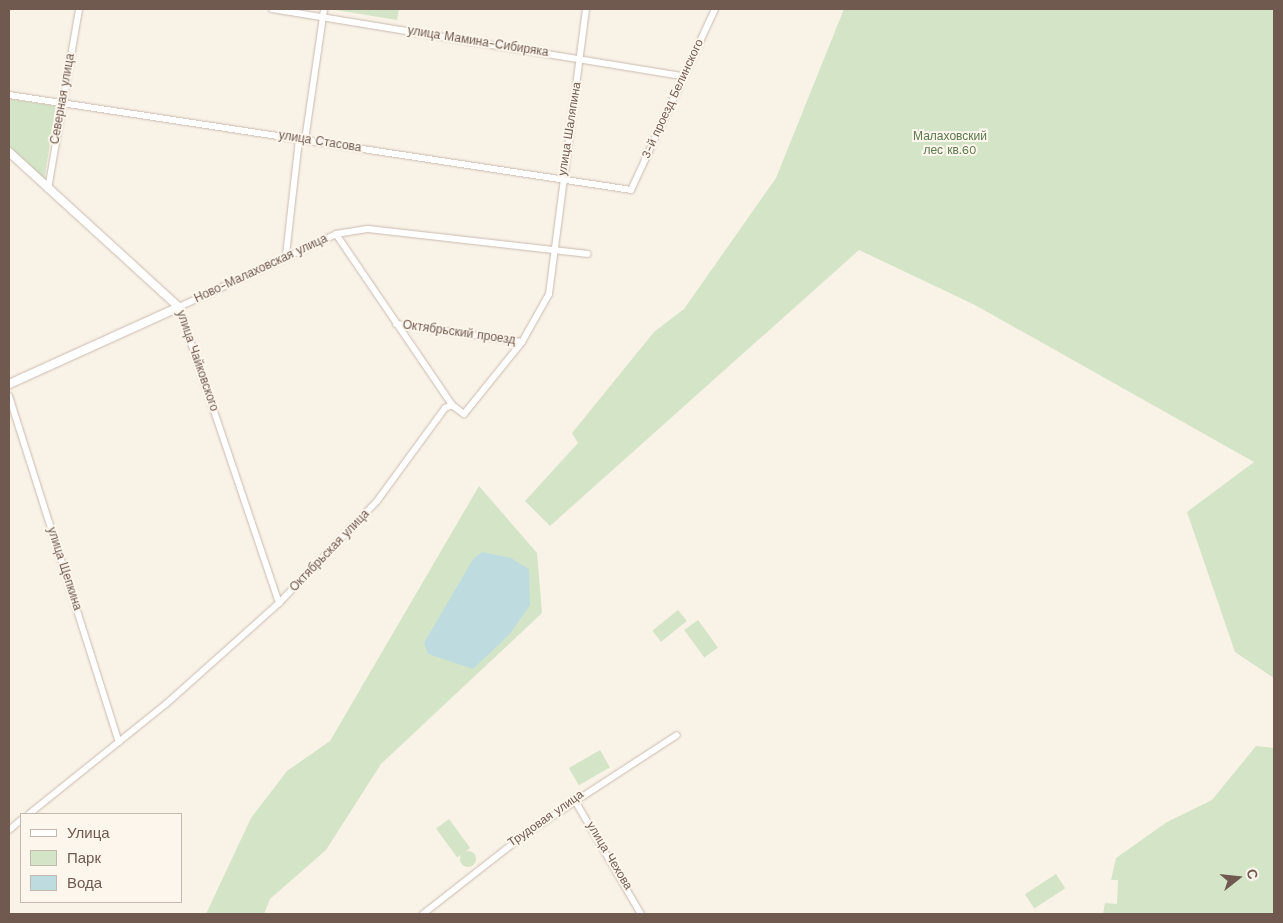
<!DOCTYPE html>
<meta charset="utf-8">
<style>
body{margin:0}
#map{position:relative;width:1283px;height:923px;overflow:hidden;background:#f9f2e7;font-family:"Work Sans",sans-serif}
div>[style]{position:absolute}
.green>*{inset:0;background:#d4e5c7;transform-origin:0 0}
.round{border-radius:50%}
.water>*{inset:0;background:#bedce0}
.roads{filter:drop-shadow(0 0 1px #cabaaf) drop-shadow(0 0 1px #cabaaf)}
.minor>*{height:6px;margin:-3px;padding:0 3px;transform-origin:3px;border-radius:3px;background:#fff}
.tertiary>*{height:8px;margin:-4px;padding:0 4px;transform-origin:4px;border-radius:4px;background:#fff}
span{translate:-50% -50%;white-space:nowrap;text-align:center;line-height:1.15;-webkit-text-stroke:4px #fdf6ed;paint-order:stroke}
.street-label{font-size:12px;color:#705a4f}
.park-label{font-size:12px;color:#5a7a4c}
.frame{position:absolute;inset:0;border:10px solid #705a4f;pointer-events:none}
.legend{position:absolute;left:20px;top:813px;width:162px;height:90px;box-sizing:border-box;background:#fdf6ed;border:1px solid #c5b8ae;margin:0;padding:6px 9px;list-style:none;font-size:15px;color:#705a4f}
.legend li{display:flex;align-items:center;gap:10px;height:25px}
.legend b{width:25px;border:1px solid #c5b8ae}
.north{position:absolute;left:1213px;top:853px;width:50px;height:50px;-webkit-text-stroke:4px #fdf6ed;paint-order:stroke;rotate:74deg;font-size:14px;font-weight:700;line-height:20px;text-align:center;color:#705a4f}
.north::after{content:'';display:block;margin:auto;width:18px;height:22px;background:#705a4f;clip-path:polygon(50% 0,100% 100%,50% 72%,0 100%)}
</style>
<div id="map">
<div class="green">
<i style="clip-path:polygon(330px 9px,399px 9px,397px 20px)"></i>
<i style="clip-path:polygon(844px 9px,1274px 9px,1274px 678px,1235px 652px,1187px 512px,1254px 462px,975px 305px,859px 250px,550px 526px,525px 501px,578px 443px,572px 433px,654px 332px,684px 309px,776px 178px)"></i>
<i style="clip-path:polygon(9px 99px,56px 106px,44px 181px,9px 147px)"></i>
<i style="clip-path:polygon(479px 486px,537px 553px,542px 613px,381px 764px,326px 850px,270px 899px,264px 914px,206px 914px,251px 818px,287px 771px,330px 741px)"></i>
<i style="left:678px;top:610px;width:14px;height:33px;rotate:51deg"></i>
<i style="left:698px;top:620px;width:34px;height:17px;rotate:54deg"></i>
<i style="clip-path:polygon(1256px 746px,1274px 748px,1274px 914px,1103px 914px,1105px 903px,1117px 904px,1118px 880px,1111px 880px,1116px 858px,1167px 822px,1212px 800px)"></i>
<i style="left:600px;top:750px;width:20px;height:36px;rotate:60deg"></i>
<i style="left:449px;top:819px;width:36px;height:16px;rotate:54deg"></i>
<i class="round" style="left:460px;top:851px;width:16px;height:16px"></i>
<i style="left:1056px;top:874px;width:17px;height:37px;rotate:57deg"></i>
</div>
<div class="water">
<i style="clip-path:polygon(482px 552px,511px 558px,529px 569px,530px 605px,509px 635px,473px 669px,428px 654px,424px 643px,473px 559px)"></i>
</div>
<div class="roads">
<div class="minor">
<i style="left:272px;top:9px;width:415px;rotate:9.3deg"></i>
<i style="left:9px;top:95px;width:629px;rotate:8.68deg"></i>
<i style="left:631px;top:190px;width:200px;rotate:-65.1deg"></i>
<i style="left:305px;top:140px;width:132px;rotate:-81.7deg"></i>
<i style="left:48px;top:189px;width:183px;rotate:-80.2deg"></i>
<i style="left:336px;top:234px;width:207px;rotate:55.8deg"></i>
<i style="left:286px;top:255px;width:117px;rotate:-83.6deg"></i>
<i style="left:396px;top:324px;width:127px;rotate:8.1deg"></i>
<i style="left:9px;top:396px;width:363px;rotate:72.4deg"></i>
<i style="left:279px;top:603px;width:312px;rotate:-108.7deg"></i>
<i style="left:179px;top:307px;width:173px;rotate:-24.9deg"></i>
<i style="left:336px;top:234px;width:33px;rotate:-9deg"></i>
<i style="left:369px;top:229px;width:220px;rotate:6.5deg"></i>
<i style="left:574px;top:799px;width:133px;rotate:59.8deg"></i>
<i style="left:29px;top:814px;width:176px;rotate:-38.8deg"></i>
<i style="left:166px;top:704px;width:152px;rotate:-41.8deg"></i>
<i style="left:279px;top:603px;width:141px;rotate:-46.1deg"></i>
<i style="left:377px;top:501px;width:115px;rotate:-53.8deg"></i>
<i style="left:445px;top:408px;width:8px;rotate:-23deg"></i>
<i style="left:452px;top:405px;width:15px;rotate:37deg"></i>
<i style="left:464px;top:414px;width:92px;rotate:-51.1deg"></i>
<i style="left:522px;top:342px;width:55px;rotate:-60.6deg"></i>
<i style="left:549px;top:294px;width:287px;rotate:-82.6deg"></i>
<i style="left:9px;top:830px;width:16px;rotate:-40deg"></i>
<i style="left:423px;top:914px;width:130px;rotate:-38.1deg"></i>
<i style="left:525px;top:834px;width:181px;rotate:-33.1deg"></i>
</div>
<div class="tertiary">
<i style="left:9px;top:152px;width:230px;rotate:42.4deg"></i>
<i style="left:179px;top:307px;width:187px;rotate:155.6deg"></i>
</div>
</div>
<div class="street-label">
<span style="left:478px;top:42px;rotate:9deg">улица Мамина-Сибиряка</span>
<span style="left:63px;top:99px;rotate:-80deg">Северная улица</span>
<span style="left:673px;top:99px;rotate:-65deg">3-й проезд Белинского</span>
<span style="left:570px;top:129px;rotate:-81deg">улица Шаляпина</span>
<span style="left:320px;top:142px;rotate:9deg">улица Стасова</span>
<span style="left:261px;top:269px;rotate:-25deg">Ново-Малаховская улица</span>
<span style="left:459px;top:333px;rotate:8deg">Октябрьский проезд</span>
<span style="left:197px;top:361px;rotate:71deg">улица Чайковского</span>
<span style="left:330px;top:551px;rotate:-46deg">Октябрьская улица</span>
<span style="left:64px;top:569px;rotate:72deg">улица Щепкина</span>
<span style="left:546px;top:819px;rotate:-35deg">Трудовая улица</span>
<span style="left:609px;top:856px;rotate:59deg">улица Чехова</span>
</div>
<div class="park-label">
<span style="left:950px;top:144px">Малаховский<br>лес кв.60</span>
</div>
<div class="frame"></div>
<ul class="legend">
<li><b style="height:6px;background:#fff"></b>Улица</li>
<li><b style="height:14px;background:#d4e5c7"></b>Парк</li>
<li><b style="height:14px;background:#bedce0"></b>Вода</li>
</ul>
<div class="north">С</div>
</div>
